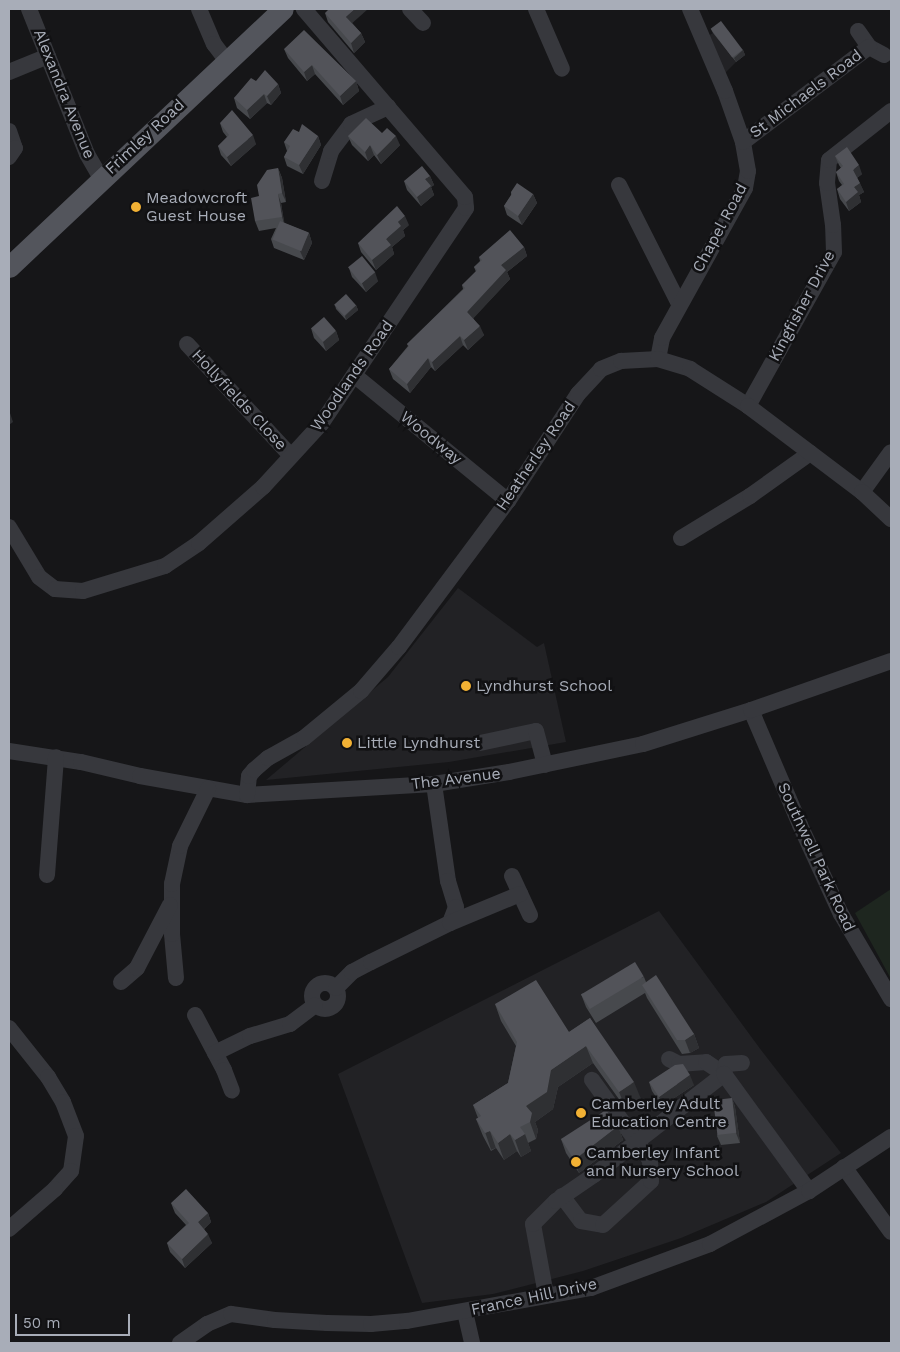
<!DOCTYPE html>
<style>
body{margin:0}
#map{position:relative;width:900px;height:1352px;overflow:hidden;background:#161618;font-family:"Work Sans",sans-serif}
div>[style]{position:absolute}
.built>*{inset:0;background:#222225}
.green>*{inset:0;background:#1e261f}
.minor>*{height:16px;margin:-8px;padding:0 8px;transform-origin:8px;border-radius:8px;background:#37383d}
.minor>.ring{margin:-8px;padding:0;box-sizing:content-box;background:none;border:16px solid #37383d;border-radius:50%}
.major>*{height:21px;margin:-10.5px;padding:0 10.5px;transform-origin:10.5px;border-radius:10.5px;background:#53555c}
.wall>*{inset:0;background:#47494d}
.shaded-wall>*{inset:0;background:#2f3033;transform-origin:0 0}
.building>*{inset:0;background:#525359;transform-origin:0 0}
.dots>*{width:14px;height:14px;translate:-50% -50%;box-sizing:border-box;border:2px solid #111113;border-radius:50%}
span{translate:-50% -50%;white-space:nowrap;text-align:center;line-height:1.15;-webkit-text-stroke:5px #111113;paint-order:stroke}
.street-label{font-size:16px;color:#a8adb8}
.poi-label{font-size:16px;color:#a8adb8}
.left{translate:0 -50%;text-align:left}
.frame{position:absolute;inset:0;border:10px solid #a8adb8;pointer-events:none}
.scale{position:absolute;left:15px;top:1314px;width:115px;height:22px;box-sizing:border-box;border:2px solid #a8adb8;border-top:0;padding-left:6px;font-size:15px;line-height:18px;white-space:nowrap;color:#a8adb8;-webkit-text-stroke:4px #111113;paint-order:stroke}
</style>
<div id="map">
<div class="built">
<i style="clip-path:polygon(713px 33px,736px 62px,725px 73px,708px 36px)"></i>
<i style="clip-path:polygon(458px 588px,537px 647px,544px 643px,566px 742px,449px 762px,266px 780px,388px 677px)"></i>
<i style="clip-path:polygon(659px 911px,761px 1050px,841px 1153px,766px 1202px,681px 1238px,583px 1271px,493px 1294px,422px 1303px,338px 1074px)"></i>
</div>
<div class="green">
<i style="clip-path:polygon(891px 889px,891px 979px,855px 913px)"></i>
</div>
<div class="minor">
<i style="left:29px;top:9px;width:156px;rotate:68.2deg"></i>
<i style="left:87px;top:154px;width:28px;rotate:60deg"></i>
<i style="left:199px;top:9px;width:38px;rotate:67deg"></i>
<i style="left:214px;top:44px;width:21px;rotate:53deg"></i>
<i style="left:410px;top:9px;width:19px;rotate:47deg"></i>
<i style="left:536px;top:9px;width:65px;rotate:66.6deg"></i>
<i style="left:858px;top:31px;width:19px;rotate:55deg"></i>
<i style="left:869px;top:47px;width:17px;rotate:28deg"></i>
<i style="left:9px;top:72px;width:42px;rotate:-22.3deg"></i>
<i style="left:9px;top:131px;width:18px;rotate:71deg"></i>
<i style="left:15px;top:148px;width:11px;rotate:124deg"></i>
<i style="left:743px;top:142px;width:158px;rotate:-37deg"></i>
<i style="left:322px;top:181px;width:31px;rotate:-73deg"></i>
<i style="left:331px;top:151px;width:34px;rotate:-53deg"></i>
<i style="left:351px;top:124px;width:41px;rotate:-24.7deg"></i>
<i style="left:619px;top:185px;width:133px;rotate:63.2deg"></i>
<i style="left:187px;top:344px;width:153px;rotate:47.1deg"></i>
<i style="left:658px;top:359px;width:21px;rotate:-79deg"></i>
<i style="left:662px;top:338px;width:171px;rotate:-61deg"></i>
<i style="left:745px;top:188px;width:17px;rotate:-80deg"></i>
<i style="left:748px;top:171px;width:29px;rotate:-100deg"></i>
<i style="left:743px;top:142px;width:54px;rotate:-109.4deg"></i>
<i style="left:725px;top:91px;width:89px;rotate:-113.1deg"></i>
<i style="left:354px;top:375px;width:199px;rotate:39.3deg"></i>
<i style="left:748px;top:406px;width:176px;rotate:-60.8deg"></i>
<i style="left:834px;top:252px;width:27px;rotate:-92deg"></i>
<i style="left:833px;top:225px;width:42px;rotate:-98.1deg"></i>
<i style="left:827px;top:183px;width:23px;rotate:-85deg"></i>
<i style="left:829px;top:160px;width:79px;rotate:-38.3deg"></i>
<i style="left:862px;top:492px;width:49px;rotate:-54.1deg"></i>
<i style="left:9px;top:527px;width:58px;rotate:59deg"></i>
<i style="left:39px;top:577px;width:20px;rotate:37deg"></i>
<i style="left:55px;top:589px;width:28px;rotate:4deg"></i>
<i style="left:83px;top:591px;width:86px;rotate:-17deg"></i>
<i style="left:165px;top:566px;width:41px;rotate:-34.1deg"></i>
<i style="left:199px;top:543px;width:85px;rotate:-41.2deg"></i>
<i style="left:263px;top:487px;width:86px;rotate:-47.4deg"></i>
<i style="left:321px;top:424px;width:260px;rotate:-56.1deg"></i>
<i style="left:466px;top:208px;width:11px;rotate:-95deg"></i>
<i style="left:465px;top:197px;width:248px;rotate:-130.6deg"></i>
<i style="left:681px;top:538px;width:81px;rotate:-31.3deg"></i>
<i style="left:750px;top:496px;width:74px;rotate:-35.6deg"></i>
<i style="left:751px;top:710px;width:125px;rotate:66.9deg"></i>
<i style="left:800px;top:825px;width:98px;rotate:65.3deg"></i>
<i style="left:841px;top:914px;width:99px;rotate:59.5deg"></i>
<i style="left:480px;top:743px;width:57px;rotate:-12.1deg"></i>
<i style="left:536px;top:731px;width:35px;rotate:75deg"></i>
<i style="left:9px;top:751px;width:73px;rotate:8.7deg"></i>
<i style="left:81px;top:762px;width:61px;rotate:13.3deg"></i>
<i style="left:140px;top:776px;width:109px;rotate:10.1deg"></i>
<i style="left:247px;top:795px;width:187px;rotate:-3.4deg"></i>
<i style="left:434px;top:784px;width:76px;rotate:-9.1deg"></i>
<i style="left:509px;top:772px;width:137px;rotate:-11.8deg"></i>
<i style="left:643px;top:744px;width:113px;rotate:-17.5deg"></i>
<i style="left:751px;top:710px;width:148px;rotate:-19.3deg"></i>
<i style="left:434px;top:784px;width:98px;rotate:81.8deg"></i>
<i style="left:448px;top:881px;width:27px;rotate:73deg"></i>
<i style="left:456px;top:907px;width:17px;rotate:111deg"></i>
<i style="left:247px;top:795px;width:19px;rotate:-84deg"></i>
<i style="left:249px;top:776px;width:8px;rotate:-50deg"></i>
<i style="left:254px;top:770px;width:18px;rotate:-41deg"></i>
<i style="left:268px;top:758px;width:41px;rotate:-29.1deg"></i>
<i style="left:304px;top:738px;width:74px;rotate:-39.5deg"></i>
<i style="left:361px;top:691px;width:58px;rotate:-49.2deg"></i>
<i style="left:399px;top:647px;width:182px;rotate:-53.3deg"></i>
<i style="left:508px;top:501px;width:128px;rotate:-56.8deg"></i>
<i style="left:578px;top:394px;width:34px;rotate:-47deg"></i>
<i style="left:601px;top:369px;width:22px;rotate:-22deg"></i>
<i style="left:621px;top:361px;width:37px;rotate:-3deg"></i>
<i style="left:658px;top:359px;width:34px;rotate:17deg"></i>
<i style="left:690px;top:369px;width:69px;rotate:32.5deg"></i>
<i style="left:748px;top:406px;width:143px;rotate:37deg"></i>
<i style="left:862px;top:492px;width:40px;rotate:43deg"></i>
<i style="left:47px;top:875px;width:118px;rotate:-85.6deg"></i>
<i style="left:512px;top:876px;width:43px;rotate:65.2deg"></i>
<i style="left:176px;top:978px;width:44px;rotate:-95.2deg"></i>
<i style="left:172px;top:934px;width:50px;rotate:-90deg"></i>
<i style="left:172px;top:884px;width:39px;rotate:-78deg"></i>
<i style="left:180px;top:846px;width:64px;rotate:-63.8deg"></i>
<i style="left:121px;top:982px;width:21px;rotate:-41deg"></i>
<i style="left:137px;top:968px;width:71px;rotate:-62.4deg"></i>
<i class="ring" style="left:312px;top:983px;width:10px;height:10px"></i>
<i style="left:336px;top:988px;width:23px;rotate:-45deg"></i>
<i style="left:352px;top:972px;width:21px;rotate:-28deg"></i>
<i style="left:371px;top:962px;width:88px;rotate:-26.3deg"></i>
<i style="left:450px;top:923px;width:76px;rotate:-22.5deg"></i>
<i style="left:195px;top:1015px;width:62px;rotate:62.2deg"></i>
<i style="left:224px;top:1070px;width:22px;rotate:69deg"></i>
<i style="left:9px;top:1028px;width:63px;rotate:51.5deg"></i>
<i style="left:48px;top:1077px;width:29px;rotate:59deg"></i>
<i style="left:63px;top:1102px;width:36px;rotate:69deg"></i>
<i style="left:76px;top:1136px;width:35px;rotate:98deg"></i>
<i style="left:71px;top:1171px;width:24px;rotate:132deg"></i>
<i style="left:55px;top:1189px;width:61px;rotate:139deg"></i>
<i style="left:215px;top:1053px;width:39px;rotate:-26deg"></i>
<i style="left:250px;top:1036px;width:42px;rotate:-16.7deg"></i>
<i style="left:290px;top:1024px;width:31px;rotate:-37deg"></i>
<i style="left:669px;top:1059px;width:11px;rotate:27deg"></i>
<i style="left:679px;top:1064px;width:27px;rotate:-4deg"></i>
<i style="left:706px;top:1062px;width:22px;rotate:34deg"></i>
<i style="left:724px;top:1074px;width:10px;rotate:-79deg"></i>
<i style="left:726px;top:1064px;width:16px;rotate:-4deg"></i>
<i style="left:844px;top:1167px;width:80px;rotate:54.1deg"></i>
<i style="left:562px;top:1196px;width:31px;rotate:53deg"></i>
<i style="left:581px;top:1221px;width:22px;rotate:10deg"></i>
<i style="left:603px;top:1225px;width:65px;rotate:-42.5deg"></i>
<i style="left:651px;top:1181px;width:21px;rotate:-93deg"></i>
<i style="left:650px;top:1160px;width:99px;rotate:-125.9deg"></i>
<i style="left:546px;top:1295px;width:72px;rotate:-100.4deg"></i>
<i style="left:533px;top:1224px;width:33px;rotate:-45deg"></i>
<i style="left:556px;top:1201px;width:46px;rotate:-34.4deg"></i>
<i style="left:594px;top:1175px;width:165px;rotate:-37.8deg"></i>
<i style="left:724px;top:1074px;width:145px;rotate:54deg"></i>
<i style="left:465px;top:1312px;width:32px;rotate:77deg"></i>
<i style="left:180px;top:1343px;width:33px;rotate:-35deg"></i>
<i style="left:207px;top:1324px;width:26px;rotate:-23deg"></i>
<i style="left:231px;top:1314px;width:44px;rotate:7.8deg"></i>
<i style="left:275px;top:1320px;width:52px;rotate:3.3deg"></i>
<i style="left:327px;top:1323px;width:44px;rotate:1.3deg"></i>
<i style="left:371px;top:1324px;width:36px;rotate:-5deg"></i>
<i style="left:407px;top:1321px;width:187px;rotate:-10.2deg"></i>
<i style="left:591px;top:1288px;width:127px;rotate:-20.3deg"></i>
<i style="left:710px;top:1244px;width:112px;rotate:-28.2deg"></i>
<i style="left:809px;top:1191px;width:98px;rotate:-33.4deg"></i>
</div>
<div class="major">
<i style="left:9px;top:267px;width:376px;rotate:-43.3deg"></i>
</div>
<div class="wall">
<i style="clip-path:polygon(325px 13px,352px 23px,361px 33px,365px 42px,354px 53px,328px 22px)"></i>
<i style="clip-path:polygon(711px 29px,743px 50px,745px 55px,736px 62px,713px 33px)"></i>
<i style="clip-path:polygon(284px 49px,356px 81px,359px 91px,343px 105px,315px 74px,307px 81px,288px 58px)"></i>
<i style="clip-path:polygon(256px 81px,278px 84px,281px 93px,271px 105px,267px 103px,250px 119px,237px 108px,234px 98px)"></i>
<i style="clip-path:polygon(220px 123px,256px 144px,231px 166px,221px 155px,218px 146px,227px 137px,223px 132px)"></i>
<i style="clip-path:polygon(299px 132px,318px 136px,321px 145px,303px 174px,287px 166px,284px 157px,287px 151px,284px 142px)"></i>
<i style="clip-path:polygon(382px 133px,400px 145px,381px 164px,374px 155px,368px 161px,352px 145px,348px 136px)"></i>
<i style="clip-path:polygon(835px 156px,862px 174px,857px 178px,864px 192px,859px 195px,861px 202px,849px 211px,840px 199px,837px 189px,842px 185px,839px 181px,836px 172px,841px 168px,839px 165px)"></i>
<i style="clip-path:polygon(278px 168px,282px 178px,286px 202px,281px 203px,284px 223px,309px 233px,312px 243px,304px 260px,274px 248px,271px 239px,276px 228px,259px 231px,255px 221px,259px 196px)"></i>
<i style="clip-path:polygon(430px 176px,434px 185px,431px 187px,434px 195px,421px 206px,407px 190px,404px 181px)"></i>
<i style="clip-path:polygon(511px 192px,533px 194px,537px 203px,522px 225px,507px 215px,504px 206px,511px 195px)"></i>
<i style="clip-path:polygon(409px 225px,403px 230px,405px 236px,392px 247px,394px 254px,376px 270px,361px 252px,358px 243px)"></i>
<i style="clip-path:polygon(524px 247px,527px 256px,507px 272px,510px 279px,473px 318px,484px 335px,468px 350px,463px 345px,435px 371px,431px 367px,410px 393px,393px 379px,389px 369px,408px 346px,407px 344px,463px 289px,462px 285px,476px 272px,474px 267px,480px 261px,479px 257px)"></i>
<i style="clip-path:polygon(349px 268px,378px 281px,366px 292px,352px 277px)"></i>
<i style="clip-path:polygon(335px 305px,356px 305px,358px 310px,346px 320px,336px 309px)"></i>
<i style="clip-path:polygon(311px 328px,336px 331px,339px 340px,326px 351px,314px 338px)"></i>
<i style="clip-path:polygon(644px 977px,646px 982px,694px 1034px,699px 1048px,690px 1053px,682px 1054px,647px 998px,645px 993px,596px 1023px,586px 1007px,581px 994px)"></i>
<i style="clip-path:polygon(495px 1004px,569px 1032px,590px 1018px,641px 1099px,626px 1109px,593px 1063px,558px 1087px,553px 1109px,535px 1122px,538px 1130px,536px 1139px,528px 1143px,531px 1151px,521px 1157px,517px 1151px,504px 1160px,496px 1148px,491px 1151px,483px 1136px,476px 1119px,478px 1118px,473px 1105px,508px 1083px,516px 1046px,501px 1021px)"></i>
<i style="clip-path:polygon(649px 1082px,694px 1085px,662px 1106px,652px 1091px)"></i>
<i style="clip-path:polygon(732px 1098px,735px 1107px,740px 1143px,721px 1145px,717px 1136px)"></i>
<i style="clip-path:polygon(618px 1126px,623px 1140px,579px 1173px,566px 1153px,561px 1139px)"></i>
<i style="clip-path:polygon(171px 1203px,208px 1213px,211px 1222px,204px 1229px,212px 1243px,185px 1268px,170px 1252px,167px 1243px,186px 1225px,175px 1213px)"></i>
</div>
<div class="shaded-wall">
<i style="clip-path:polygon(355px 9px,368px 9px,349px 26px,346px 17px)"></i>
<i style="clip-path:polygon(361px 33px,365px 42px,354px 53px,351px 43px)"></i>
<i style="clip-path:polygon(743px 50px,745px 55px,736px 62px,734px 58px)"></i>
<i style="clip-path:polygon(312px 65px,315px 74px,307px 81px,304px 72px)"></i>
<i style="clip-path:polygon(356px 81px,359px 91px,343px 105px,340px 96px)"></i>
<i style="clip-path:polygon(278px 84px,281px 93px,271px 105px,267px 96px)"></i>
<i style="clip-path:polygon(264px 94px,267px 103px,250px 119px,247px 110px)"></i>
<i style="clip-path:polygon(253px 135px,256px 144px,231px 166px,227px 157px)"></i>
<i style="clip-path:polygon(318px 136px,321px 145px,303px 174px,299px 165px)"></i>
<i style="clip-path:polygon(396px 136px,400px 145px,381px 164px,377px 155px)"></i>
<i style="clip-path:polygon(370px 145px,374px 155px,368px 161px,365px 152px)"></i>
<i style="clip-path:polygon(859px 165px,862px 174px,856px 179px,853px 170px)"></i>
<i style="clip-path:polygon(278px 168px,282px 178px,286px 202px,282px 193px)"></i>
<i style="clip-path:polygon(430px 176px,434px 185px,431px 187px,434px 195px,421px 206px,417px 197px,425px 179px)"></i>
<i style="clip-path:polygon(860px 183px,864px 192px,859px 195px,861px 202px,849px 211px,846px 202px,854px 187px)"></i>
<i style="clip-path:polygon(278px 194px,281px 203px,285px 226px,282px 217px)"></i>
<i style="clip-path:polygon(533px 194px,537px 203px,522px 225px,518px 216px)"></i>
<i style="clip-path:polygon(405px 216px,409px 225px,403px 230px,405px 236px,392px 247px,394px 254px,376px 270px,372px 260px,398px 222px)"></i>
<i style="clip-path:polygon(309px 233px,312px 243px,304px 260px,300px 251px)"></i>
<i style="clip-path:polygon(524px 247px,527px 256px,507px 272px,510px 279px,471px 321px,467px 312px,501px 265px)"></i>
<i style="clip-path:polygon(375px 272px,378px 281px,366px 292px,362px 283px)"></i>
<i style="clip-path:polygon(356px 305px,358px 310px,346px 320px,345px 316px)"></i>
<i style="clip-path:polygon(480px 326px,484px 335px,468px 350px,464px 340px)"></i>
<i style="clip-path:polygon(336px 331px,339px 340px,326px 351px,323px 342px)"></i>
<i style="clip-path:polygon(460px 336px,463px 345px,435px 371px,432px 362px)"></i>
<i style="clip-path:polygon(428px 358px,431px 367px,410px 393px,407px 384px)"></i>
<i style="clip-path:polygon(10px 413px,13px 422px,9px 425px,9px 414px)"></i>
<i style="clip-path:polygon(694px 1034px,699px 1048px,690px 1053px,685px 1040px)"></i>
<i style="clip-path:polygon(586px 1046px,593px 1063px,558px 1087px,553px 1109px,535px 1122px,538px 1130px,536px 1139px,530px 1122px,526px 1106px,551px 1070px)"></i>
<i style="clip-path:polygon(690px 1075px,694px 1085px,662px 1106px,659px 1097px)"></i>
<i style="clip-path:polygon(634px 1082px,641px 1099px,626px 1109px,619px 1092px)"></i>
<i style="clip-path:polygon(732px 1098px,735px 1107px,740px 1143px,736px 1133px)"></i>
<i style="clip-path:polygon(618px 1126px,623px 1140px,579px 1173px,574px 1160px)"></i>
<i style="left:490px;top:1131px;width:18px;height:5px;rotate:71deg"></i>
<i style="clip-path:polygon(510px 1134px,517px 1151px,504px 1160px,498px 1143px)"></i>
<i style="clip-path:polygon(525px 1134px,531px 1151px,521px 1157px,515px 1140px)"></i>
<i style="clip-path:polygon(208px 1213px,211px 1222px,201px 1231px,198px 1222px)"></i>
<i style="clip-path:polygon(208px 1234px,212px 1243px,185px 1268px,182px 1259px)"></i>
</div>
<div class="building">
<i style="clip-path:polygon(329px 9px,355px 9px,346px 17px,361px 33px,351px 43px,325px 13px)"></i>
<i style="left:721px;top:21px;width:36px;height:13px;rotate:53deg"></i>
<i style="clip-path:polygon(304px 30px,356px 81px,340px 96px,312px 65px,304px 72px,284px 49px)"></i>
<i style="clip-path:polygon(265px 70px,278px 84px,267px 96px,264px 94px,247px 110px,234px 98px,251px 78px,256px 81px)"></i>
<i style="clip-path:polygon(232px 110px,253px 135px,227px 157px,218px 146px,229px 135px,220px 123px)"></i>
<i style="clip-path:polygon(366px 118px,382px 133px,387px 128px,396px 136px,377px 155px,370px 145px,365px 152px,348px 136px)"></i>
<i style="clip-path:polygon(302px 124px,318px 136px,299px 165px,284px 157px,290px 146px,284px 142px,293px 129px,299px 132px)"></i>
<i style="clip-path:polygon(847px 147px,859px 165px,853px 170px,860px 183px,854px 187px,858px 192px,846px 202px,837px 189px,844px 184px,836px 172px,843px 166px,835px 156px)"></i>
<i style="clip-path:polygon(422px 166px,430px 176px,425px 179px,431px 186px,417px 197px,404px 181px)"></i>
<i style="clip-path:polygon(278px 168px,282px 193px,278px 194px,282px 217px,255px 221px,251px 198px,259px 196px,257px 185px,267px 170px)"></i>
<i style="clip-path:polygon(517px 183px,533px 194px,518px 216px,504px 206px,512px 194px,511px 192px)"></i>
<i style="clip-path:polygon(397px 206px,405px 216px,398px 222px,401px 226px,386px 239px,391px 245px,372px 260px,358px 243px)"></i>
<i style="left:280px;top:221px;width:31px;height:20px;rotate:22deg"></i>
<i style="clip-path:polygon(510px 230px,524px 247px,501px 265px,506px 270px,467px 312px,480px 326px,464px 340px,460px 336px,432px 362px,428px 358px,407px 384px,389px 369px,409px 346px,407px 344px,465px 288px,462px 285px,477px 270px,474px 267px,482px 260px,479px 257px)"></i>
<i style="left:362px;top:256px;width:21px;height:18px;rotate:51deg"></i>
<i style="left:346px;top:294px;width:15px;height:16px;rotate:48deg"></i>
<i style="left:324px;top:317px;width:18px;height:17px;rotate:49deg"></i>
<i style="left:635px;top:962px;width:17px;height:63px;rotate:59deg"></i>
<i style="clip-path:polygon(656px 975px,694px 1034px,685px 1040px,677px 1040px,642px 985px)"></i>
<i style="clip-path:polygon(536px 980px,569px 1032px,590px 1018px,634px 1082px,619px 1092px,586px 1046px,551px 1070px,547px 1092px,526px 1106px,532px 1113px,530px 1122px,520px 1127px,525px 1134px,515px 1140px,510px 1134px,498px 1143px,490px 1131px,485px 1133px,476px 1119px,481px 1116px,473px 1105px,508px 1083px,517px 1042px,495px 1004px)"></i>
<i style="clip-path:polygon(683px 1064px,690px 1075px,659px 1097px,649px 1082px,675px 1065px)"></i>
<i style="left:732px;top:1098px;width:35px;height:19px;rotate:83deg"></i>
<i style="clip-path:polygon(606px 1110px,618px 1126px,574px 1160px,561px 1139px)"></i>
<i style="clip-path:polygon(186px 1189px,208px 1213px,198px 1222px,208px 1234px,182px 1259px,167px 1243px,189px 1223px,171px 1203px)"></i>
</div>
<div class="dots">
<i style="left:136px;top:207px;background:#f2b134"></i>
<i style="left:466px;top:686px;background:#f2b134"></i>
<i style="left:347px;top:743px;background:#f2b134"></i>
<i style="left:581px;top:1113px;background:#f2b134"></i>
<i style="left:576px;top:1162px;background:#f2b134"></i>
</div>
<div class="street-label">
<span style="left:64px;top:94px;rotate:68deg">Alexandra Avenue</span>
<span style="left:806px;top:94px;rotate:-37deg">St Michaels Road</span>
<span style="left:145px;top:137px;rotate:-43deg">Frimley Road</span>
<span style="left:720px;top:228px;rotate:-62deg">Chapel Road</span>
<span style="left:802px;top:306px;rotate:-62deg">Kingfisher Drive</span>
<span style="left:352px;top:376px;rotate:-55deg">Woodlands Road</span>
<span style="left:239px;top:400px;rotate:47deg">Hollyfields Close</span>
<span style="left:431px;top:438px;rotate:39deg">Woodway</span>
<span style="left:536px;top:456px;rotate:-56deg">Heatherley Road</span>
<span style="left:456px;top:779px;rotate:-7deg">The Avenue</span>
<span style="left:816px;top:857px;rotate:65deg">Southwell Park Road</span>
<span style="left:534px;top:1297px;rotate:-12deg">France Hill Drive</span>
</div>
<div class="poi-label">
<span class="left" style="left:146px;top:207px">Meadowcroft<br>Guest House</span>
<span class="left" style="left:476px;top:686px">Lyndhurst School</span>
<span class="left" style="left:357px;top:743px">Little Lyndhurst</span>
<span class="left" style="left:591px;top:1113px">Camberley Adult<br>Education Centre</span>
<span class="left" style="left:586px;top:1162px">Camberley Infant<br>and Nursery School</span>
</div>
<div class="frame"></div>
<div class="scale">50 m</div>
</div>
